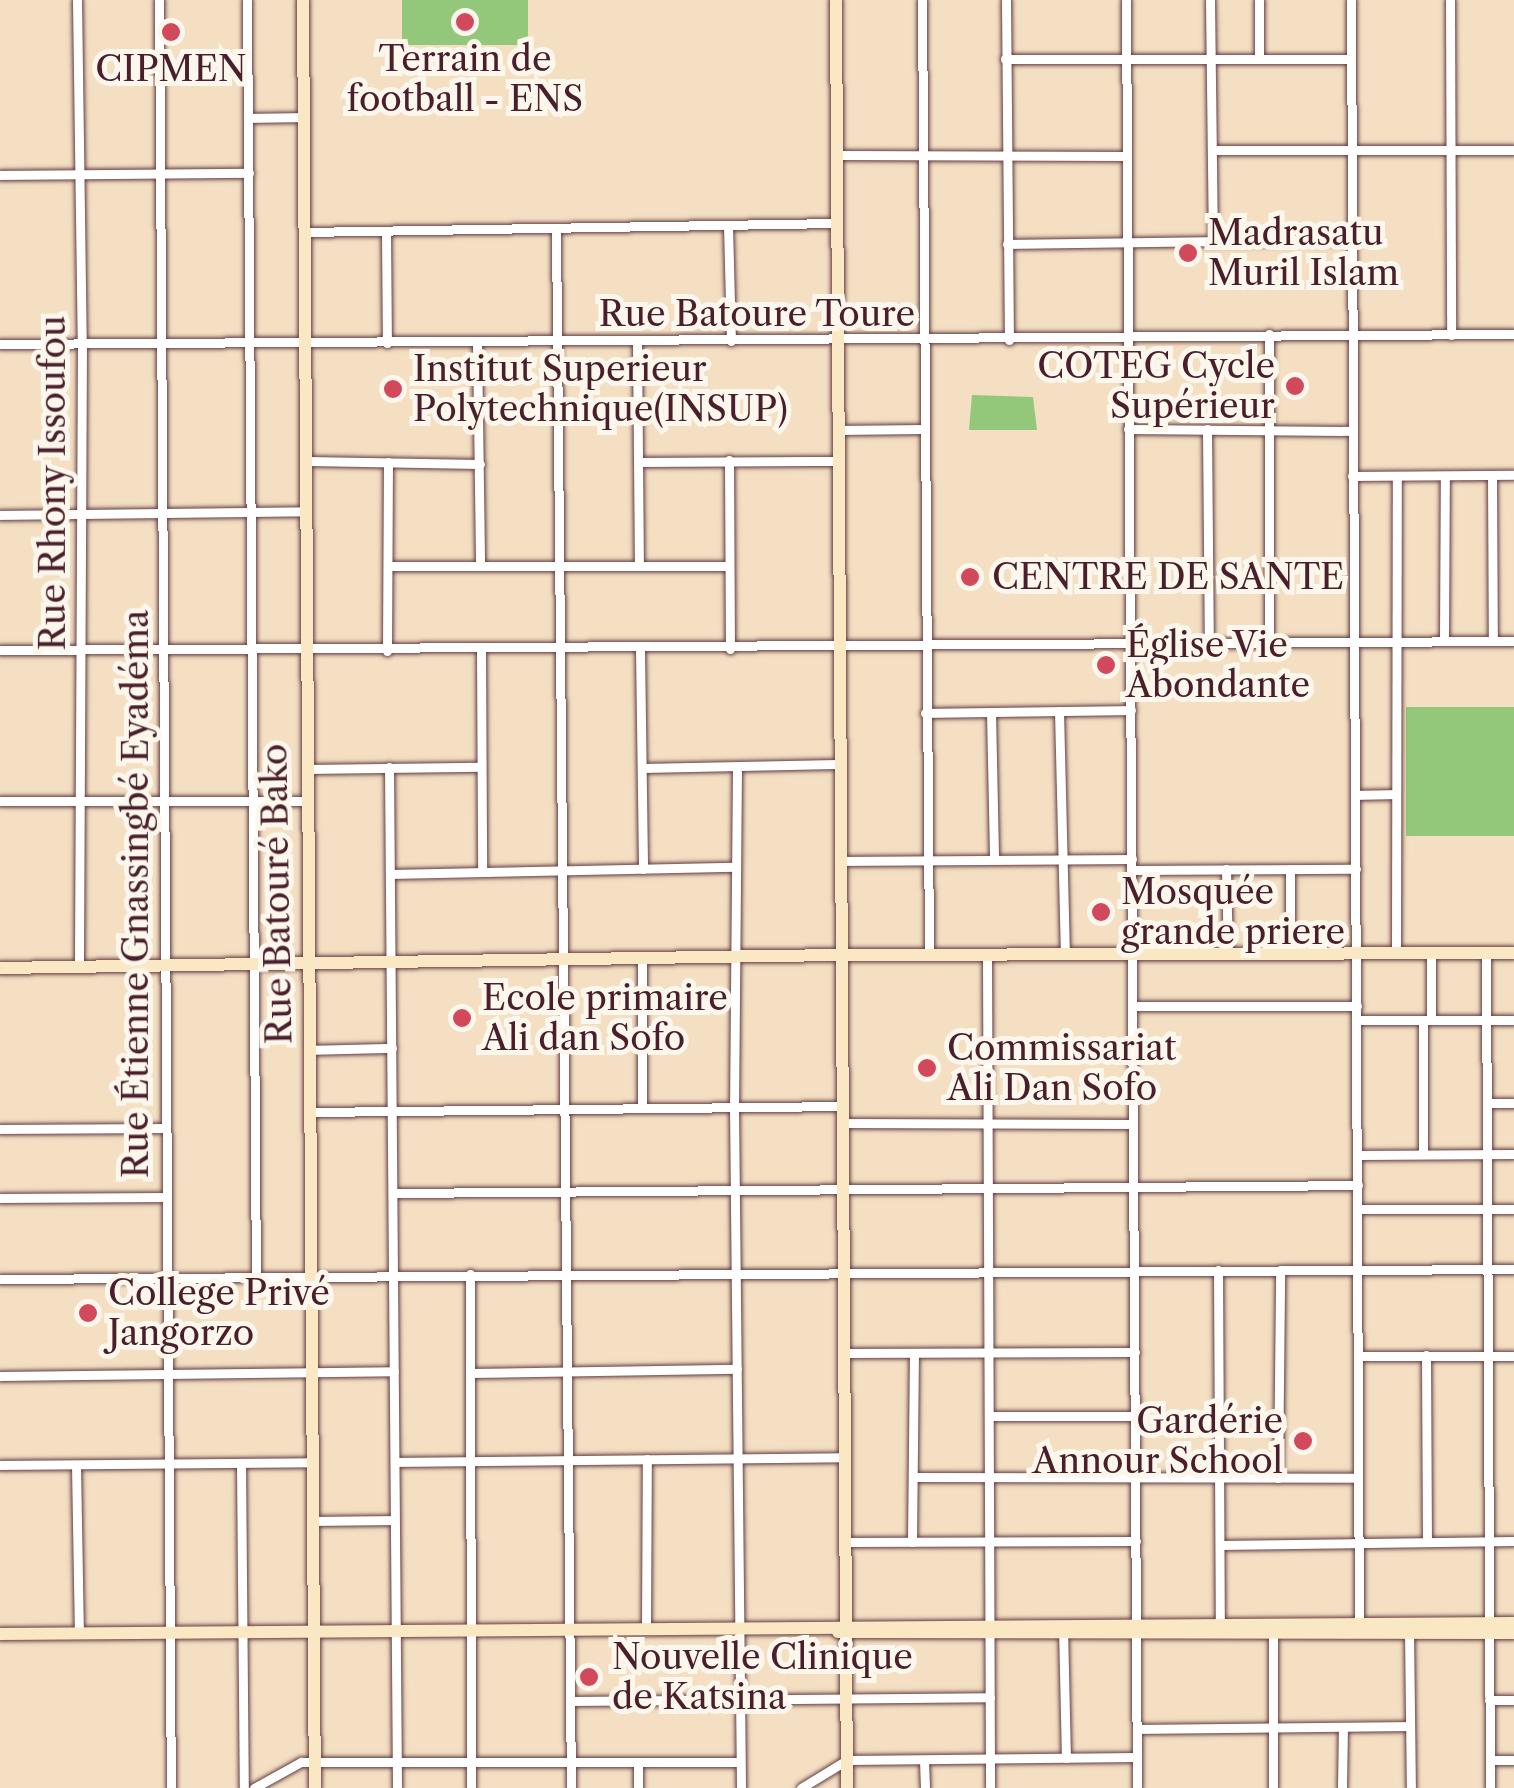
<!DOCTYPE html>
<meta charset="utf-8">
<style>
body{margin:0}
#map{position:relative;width:1514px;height:1788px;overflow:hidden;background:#f4dfc3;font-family:"Libre Caslon Text",serif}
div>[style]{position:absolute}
.green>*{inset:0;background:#93c87a;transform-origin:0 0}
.roads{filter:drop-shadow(0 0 2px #643c42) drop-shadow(0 0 2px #643c42)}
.street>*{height:9px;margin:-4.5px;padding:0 4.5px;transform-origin:4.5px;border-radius:4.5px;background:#fff}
.secondary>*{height:12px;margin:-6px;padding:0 6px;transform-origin:6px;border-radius:6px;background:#fae7c3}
.dots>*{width:28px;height:28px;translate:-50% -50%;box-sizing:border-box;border:5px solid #fbf7ec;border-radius:50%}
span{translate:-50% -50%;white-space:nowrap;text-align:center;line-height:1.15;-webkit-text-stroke:10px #fbf7ec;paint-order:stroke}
.poi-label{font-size:35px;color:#4a1f2b}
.left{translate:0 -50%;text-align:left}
.right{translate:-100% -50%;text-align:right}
.street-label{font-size:35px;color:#4a1f2b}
</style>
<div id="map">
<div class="green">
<i style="left:402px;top:0;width:126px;height:45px"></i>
<i style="clip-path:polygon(972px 395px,1033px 397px,1037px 430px,969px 430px)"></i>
<i style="left:1514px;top:707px;width:129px;height:108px;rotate:90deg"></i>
</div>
<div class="roads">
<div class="street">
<i style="left:77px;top:0;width:344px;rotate:89.2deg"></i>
<i style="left:82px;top:344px;width:622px;rotate:90.28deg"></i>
<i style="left:159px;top:0;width:1788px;rotate:89.62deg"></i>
<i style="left:247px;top:0;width:1277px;rotate:89.6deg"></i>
<i style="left:922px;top:0;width:955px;rotate:89.58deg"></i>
<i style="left:1006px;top:0;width:340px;rotate:89.5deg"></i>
<i style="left:1126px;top:0;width:1788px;rotate:89.65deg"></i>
<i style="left:1210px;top:0;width:241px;rotate:89.3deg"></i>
<i style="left:1351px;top:0;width:1623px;rotate:89.72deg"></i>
<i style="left:1450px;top:0;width:335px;rotate:89.8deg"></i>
<i style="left:1005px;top:59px;width:346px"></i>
<i style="left:1259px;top:59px;width:59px;rotate:-90deg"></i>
<i style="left:248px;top:118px;width:56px;rotate:-1deg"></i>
<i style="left:1213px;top:150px;width:301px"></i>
<i style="left:838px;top:155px;width:289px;rotate:0.2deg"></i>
<i style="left:0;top:175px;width:249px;rotate:-0.5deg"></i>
<i style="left:728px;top:226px;width:115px;rotate:88.5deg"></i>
<i style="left:556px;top:229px;width:1559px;rotate:89.45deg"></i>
<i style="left:305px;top:232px;width:533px;rotate:-0.97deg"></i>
<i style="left:386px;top:233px;width:110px;rotate:89.5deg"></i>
<i style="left:1007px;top:244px;width:344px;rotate:-0.8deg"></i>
<i style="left:637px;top:342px;width:223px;rotate:89.5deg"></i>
<i style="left:477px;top:343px;width:222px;rotate:89.2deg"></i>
<i style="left:0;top:344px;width:1514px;rotate:-0.38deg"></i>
<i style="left:1128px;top:429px;width:224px;rotate:0.5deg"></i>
<i style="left:1207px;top:429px;width:212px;rotate:89.5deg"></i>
<i style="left:837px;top:430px;width:87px;rotate:-0.7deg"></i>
<i style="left:729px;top:460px;width:189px;rotate:89.7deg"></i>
<i style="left:307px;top:461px;width:173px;rotate:1deg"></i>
<i style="left:638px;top:462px;width:198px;rotate:-0.3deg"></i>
<i style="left:1352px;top:476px;width:162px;rotate:-0.4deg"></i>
<i style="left:1492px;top:476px;width:165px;rotate:89.7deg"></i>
<i style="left:0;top:515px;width:307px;rotate:-0.7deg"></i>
<i style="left:388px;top:566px;width:340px"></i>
<i style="left:1444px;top:641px;width:165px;rotate:-89.7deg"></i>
<i style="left:1269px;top:642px;width:308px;rotate:-90deg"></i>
<i style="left:481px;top:649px;width:222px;rotate:89.7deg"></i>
<i style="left:640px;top:649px;width:220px;rotate:89.2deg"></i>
<i style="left:0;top:650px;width:1514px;rotate:-0.34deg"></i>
<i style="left:387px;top:651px;width:189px;rotate:-89.7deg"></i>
<i style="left:1059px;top:711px;width:243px;rotate:88.6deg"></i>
<i style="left:991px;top:712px;width:145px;rotate:88.8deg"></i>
<i style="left:925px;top:713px;width:206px;rotate:-0.8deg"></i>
<i style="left:389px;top:767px;width:1021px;rotate:89.55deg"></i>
<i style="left:737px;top:767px;width:340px;rotate:90.5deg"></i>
<i style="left:734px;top:1107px;width:681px;rotate:89.41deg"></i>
<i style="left:642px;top:768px;width:196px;rotate:-1.2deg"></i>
<i style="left:306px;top:769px;width:175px;rotate:-0.7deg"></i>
<i style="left:1355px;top:795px;width:41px;rotate:-1.4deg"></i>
<i style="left:0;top:801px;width:306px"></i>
<i style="left:839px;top:861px;width:293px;rotate:-0.4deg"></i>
<i style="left:1226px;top:869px;width:85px;rotate:88.7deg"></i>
<i style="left:1133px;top:870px;width:223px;rotate:-0.3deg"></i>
<i style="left:390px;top:874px;width:345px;rotate:-1.2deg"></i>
<i style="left:1396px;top:953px;width:477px;rotate:-89.9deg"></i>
<i style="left:1486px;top:953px;width:835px;rotate:89.73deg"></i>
<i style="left:1290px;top:954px;width:85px;rotate:-90deg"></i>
<i style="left:987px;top:955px;width:833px;rotate:89.79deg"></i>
<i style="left:1133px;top:1006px;width:224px"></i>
<i style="left:1357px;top:1020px;width:157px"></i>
<i style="left:1423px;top:1020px;width:134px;rotate:90deg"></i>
<i style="left:1431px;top:1020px;width:67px;rotate:-90deg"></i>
<i style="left:309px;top:1050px;width:83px;rotate:-1.4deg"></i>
<i style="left:1487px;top:1103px;width:27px"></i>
<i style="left:642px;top:1108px;width:150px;rotate:-90deg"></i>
<i style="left:310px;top:1112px;width:533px;rotate:-0.64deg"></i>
<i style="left:843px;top:1123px;width:290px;rotate:0.2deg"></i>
<i style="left:0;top:1129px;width:164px;rotate:-0.3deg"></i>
<i style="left:1358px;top:1155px;width:156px;rotate:-0.4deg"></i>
<i style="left:393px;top:1193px;width:965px;rotate:-0.47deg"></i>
<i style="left:0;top:1198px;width:165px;rotate:-0.3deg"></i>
<i style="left:1358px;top:1209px;width:156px"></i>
<i style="left:1218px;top:1270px;width:354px;rotate:89.7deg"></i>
<i style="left:470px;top:1274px;width:514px;rotate:89.89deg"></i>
<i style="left:0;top:1279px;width:1514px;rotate:-0.38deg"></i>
<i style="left:842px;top:1353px;width:293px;rotate:-0.2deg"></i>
<i style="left:1426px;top:1355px;width:187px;rotate:89.7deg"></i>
<i style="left:1358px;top:1356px;width:156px"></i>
<i style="left:471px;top:1373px;width:266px;rotate:-0.9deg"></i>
<i style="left:0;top:1376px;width:394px;rotate:-0.7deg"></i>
<i style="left:989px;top:1416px;width:147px"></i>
<i style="left:395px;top:1462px;width:447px;rotate:-0.6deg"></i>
<i style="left:241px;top:1463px;width:325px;rotate:89.5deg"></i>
<i style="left:0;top:1465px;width:313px;rotate:-0.5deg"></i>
<i style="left:76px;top:1465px;width:169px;rotate:89deg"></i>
<i style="left:913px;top:1477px;width:445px;rotate:0.1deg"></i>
<i style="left:1278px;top:1478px;width:208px;rotate:-89.4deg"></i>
<i style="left:314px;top:1521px;width:80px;rotate:-0.7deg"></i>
<i style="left:844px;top:1542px;width:292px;rotate:-0.2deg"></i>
<i style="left:912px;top:1542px;width:189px;rotate:-89.4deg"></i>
<i style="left:1220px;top:1545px;width:294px;rotate:-0.8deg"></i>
<i style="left:646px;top:1627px;width:168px;rotate:-89.7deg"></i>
<i style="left:1063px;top:1627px;width:131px;rotate:88.7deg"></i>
<i style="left:1273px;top:1631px;width:157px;rotate:90deg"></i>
<i style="left:1409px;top:1631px;width:157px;rotate:89.3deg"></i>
<i style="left:1489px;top:1700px;width:25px"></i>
<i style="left:571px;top:1701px;width:419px;rotate:-0.5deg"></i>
<i style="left:1137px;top:1729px;width:273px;rotate:-0.6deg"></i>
<i style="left:924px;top:1760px;width:28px;rotate:88deg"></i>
<i style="left:1490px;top:1760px;width:24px"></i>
<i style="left:638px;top:1762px;width:26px;rotate:90deg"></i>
<i style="left:254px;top:1788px;width:54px;rotate:-29deg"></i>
<i style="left:301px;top:1762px;width:439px"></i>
<i style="left:801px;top:1788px;width:54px;rotate:-31.3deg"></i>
<i style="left:847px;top:1760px;width:290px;rotate:-0.6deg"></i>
<i style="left:1342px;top:1788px;width:61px;rotate:-89.1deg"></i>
</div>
<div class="secondary">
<i style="left:303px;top:0;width:1788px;rotate:89.62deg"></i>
<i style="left:836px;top:0;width:1788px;rotate:89.65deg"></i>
<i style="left:0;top:968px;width:839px;rotate:-0.89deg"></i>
<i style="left:839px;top:955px;width:675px;rotate:-0.17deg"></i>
<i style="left:838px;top:1632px;width:676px;rotate:0.08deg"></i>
<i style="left:0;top:1634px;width:1514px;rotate:-0.42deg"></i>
</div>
</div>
<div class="dots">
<i style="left:465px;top:22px;background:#d1495b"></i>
<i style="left:171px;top:32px;background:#d1495b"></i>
<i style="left:1188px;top:253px;background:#d1495b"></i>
<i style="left:1295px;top:386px;background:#d1495b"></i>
<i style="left:393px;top:389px;background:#d1495b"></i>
<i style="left:970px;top:577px;background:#d1495b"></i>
<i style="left:1106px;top:665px;background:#d1495b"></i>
<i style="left:1101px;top:912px;background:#d1495b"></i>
<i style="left:462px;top:1018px;background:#d1495b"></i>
<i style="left:927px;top:1068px;background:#d1495b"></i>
<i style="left:88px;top:1313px;background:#d1495b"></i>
<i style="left:1303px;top:1441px;background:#d1495b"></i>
<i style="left:589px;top:1677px;background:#d1495b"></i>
</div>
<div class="poi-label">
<span style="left:465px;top:79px">Terrain de<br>football - ENS</span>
<span style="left:171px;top:69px">CIPMEN</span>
<span class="left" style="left:1208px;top:253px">Madrasatu<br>Muril Islam</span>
<span class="right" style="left:1275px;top:386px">COTEG Cycle<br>Supérieur</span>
<span class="left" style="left:413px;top:389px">Institut Superieur<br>Polytechnique(INSUP)</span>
<span class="left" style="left:992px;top:577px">CENTRE DE SANTE</span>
<span class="left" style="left:1126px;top:665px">Église Vie<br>Abondante</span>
<span class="left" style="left:1121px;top:912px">Mosquée<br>grande priere</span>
<span class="left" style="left:482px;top:1018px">Ecole primaire<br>Ali dan Sofo</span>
<span class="left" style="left:947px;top:1068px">Commissariat<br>Ali Dan Sofo</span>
<span class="left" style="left:108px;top:1313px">College Privé<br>Jangorzo</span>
<span class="right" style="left:1283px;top:1441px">Gardérie<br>Annour School</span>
<span class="left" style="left:612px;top:1677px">Nouvelle Clinique<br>de Katsina</span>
</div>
<div class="street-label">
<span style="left:757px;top:314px">Rue Batoure Toure</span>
<span style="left:53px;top:483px;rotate:-90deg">Rue Rhony Issoufou</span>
<span style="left:136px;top:894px;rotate:-90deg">Rue Étienne Gnassingbé Eyadéma</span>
<span style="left:277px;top:894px;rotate:-91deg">Rue Batouré Bako</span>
</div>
</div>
